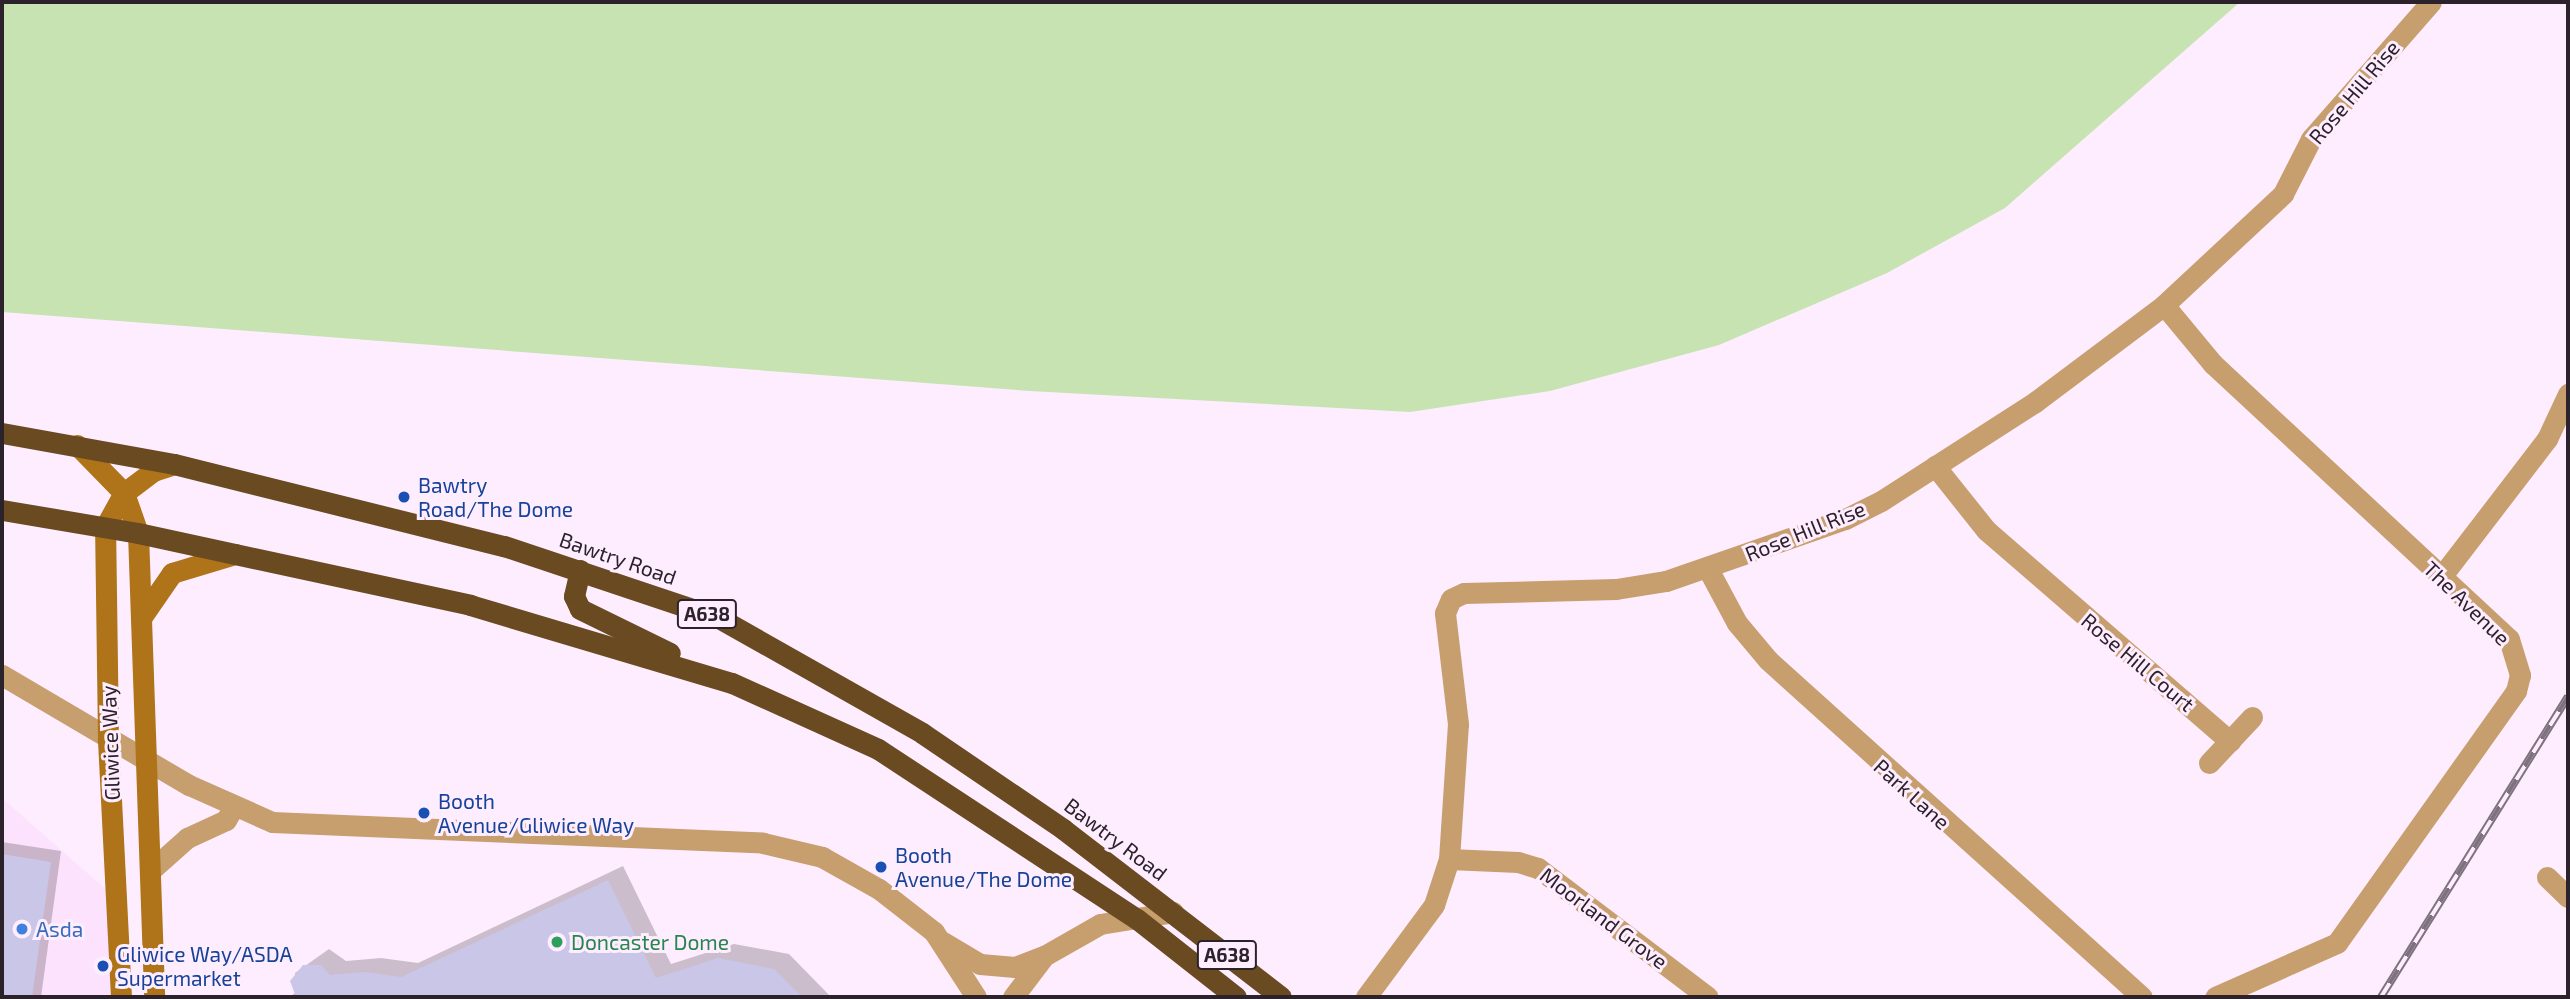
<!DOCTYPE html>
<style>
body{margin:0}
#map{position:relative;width:2570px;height:999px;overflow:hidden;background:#feedfe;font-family:"Exo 2",sans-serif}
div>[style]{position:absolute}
.built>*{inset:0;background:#fde2fd}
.green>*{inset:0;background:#c7e3b1}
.shadow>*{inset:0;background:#0003}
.building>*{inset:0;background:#cac6e8}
.street>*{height:21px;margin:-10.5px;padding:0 10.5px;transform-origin:10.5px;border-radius:10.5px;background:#c79f6e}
.secondary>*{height:21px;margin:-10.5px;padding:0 10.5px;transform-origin:10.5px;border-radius:10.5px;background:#af7419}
.highway>*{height:21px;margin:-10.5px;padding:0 10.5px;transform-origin:10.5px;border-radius:10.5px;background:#6a4a21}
.rail>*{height:8px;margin-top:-4px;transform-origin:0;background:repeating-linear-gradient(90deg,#feedfe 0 16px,#7e727f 0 32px);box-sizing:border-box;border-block:2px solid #7e727f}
.dots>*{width:19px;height:19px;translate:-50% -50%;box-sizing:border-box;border:4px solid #feedfe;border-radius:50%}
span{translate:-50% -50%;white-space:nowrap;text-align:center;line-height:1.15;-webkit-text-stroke:6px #feedfe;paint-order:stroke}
.shield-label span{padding:2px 5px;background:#feedfe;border:2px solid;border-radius:5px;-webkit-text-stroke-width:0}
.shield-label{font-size:19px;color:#2b222c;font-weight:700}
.street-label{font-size:21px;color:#2b222c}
.transit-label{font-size:21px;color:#164399}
.left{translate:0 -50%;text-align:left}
.shop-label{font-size:21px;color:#366cbe}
.leisure-label{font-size:21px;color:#27864d}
.frame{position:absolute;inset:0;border:4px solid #2b222c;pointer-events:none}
</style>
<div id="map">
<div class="built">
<i style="clip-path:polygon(2px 798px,118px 900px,121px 997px,2px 997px)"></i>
</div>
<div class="green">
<i style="clip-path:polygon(2px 2px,2240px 2px,2005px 208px,1887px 273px,1719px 345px,1550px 391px,1410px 412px,1030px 391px,2px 312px)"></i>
</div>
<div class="shadow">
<i style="clip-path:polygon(2px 842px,61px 851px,41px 997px,2px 997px)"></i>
<i style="clip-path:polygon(623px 866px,671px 964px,734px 944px,789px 954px,831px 997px,742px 997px,719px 992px,702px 997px,290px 997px,296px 992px,295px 973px,329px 949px,346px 961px,381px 958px,418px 963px)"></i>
</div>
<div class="building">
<i style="clip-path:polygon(2px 854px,51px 862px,32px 997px,2px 997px)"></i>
<i style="clip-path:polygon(608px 880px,656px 978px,718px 958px,774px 969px,802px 997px,296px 997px,290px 981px,303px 965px,321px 965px,330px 975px,366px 972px,401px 977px)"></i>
</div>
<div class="street">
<i style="left:2164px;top:305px;width:77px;rotate:50.3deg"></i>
<i style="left:2213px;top:364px;width:404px;rotate:42.9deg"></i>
<i style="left:2509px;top:639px;width:38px;rotate:73deg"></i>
<i style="left:2520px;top:675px;width:16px;rotate:104deg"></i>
<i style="left:2516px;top:691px;width:309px;rotate:125.4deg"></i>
<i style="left:2337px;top:943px;width:133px;rotate:156.1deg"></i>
<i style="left:1935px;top:466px;width:82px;rotate:51.4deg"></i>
<i style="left:1986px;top:530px;width:323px;rotate:40.9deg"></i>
<i style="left:1708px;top:569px;width:61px;rotate:61.8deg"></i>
<i style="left:1737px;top:623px;width:48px;rotate:50deg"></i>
<i style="left:1768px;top:660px;width:503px;rotate:42.02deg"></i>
<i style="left:2441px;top:577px;width:174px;rotate:-52.5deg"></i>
<i style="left:2547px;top:439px;width:50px;rotate:-65deg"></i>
<i style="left:2px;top:675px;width:217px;rotate:30.5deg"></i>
<i style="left:189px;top:785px;width:91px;rotate:24deg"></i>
<i style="left:272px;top:822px;width:491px;rotate:2.4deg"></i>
<i style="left:763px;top:843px;width:61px;rotate:13.3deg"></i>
<i style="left:822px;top:857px;width:65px;rotate:29.3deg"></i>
<i style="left:879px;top:889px;width:70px;rotate:38deg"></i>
<i style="left:934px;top:932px;width:77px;rotate:57.1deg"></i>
<i style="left:2209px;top:763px;width:63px;rotate:-46.9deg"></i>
<i style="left:1449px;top:859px;width:69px;rotate:2.5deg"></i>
<i style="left:1518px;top:862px;width:21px;rotate:17deg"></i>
<i style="left:1538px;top:868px;width:213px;rotate:37.2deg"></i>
<i style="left:150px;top:871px;width:50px;rotate:-41.7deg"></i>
<i style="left:187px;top:838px;width:43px;rotate:-24.8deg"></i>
<i style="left:226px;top:820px;width:14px;rotate:-60deg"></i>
<i style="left:2547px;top:877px;width:29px;rotate:44deg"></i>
<i style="left:943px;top:942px;width:43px;rotate:30.7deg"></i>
<i style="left:980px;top:964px;width:35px;rotate:5deg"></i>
<i style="left:1015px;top:967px;width:31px;rotate:-21deg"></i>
<i style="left:1044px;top:956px;width:64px;rotate:-29.7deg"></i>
<i style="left:1100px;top:924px;width:74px;rotate:-9.3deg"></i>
<i style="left:1013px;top:997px;width:51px;rotate:-52.9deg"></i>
<i style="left:1366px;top:997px;width:114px;rotate:-53.5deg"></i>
<i style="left:1434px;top:905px;width:48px;rotate:-71.9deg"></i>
<i style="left:1449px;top:859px;width:135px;rotate:-86.2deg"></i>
<i style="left:1458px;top:724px;width:112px;rotate:-96.7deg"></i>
<i style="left:1445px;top:613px;width:15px;rotate:-67deg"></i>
<i style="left:1451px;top:599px;width:14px;rotate:-25deg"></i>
<i style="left:1464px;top:593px;width:152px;rotate:-1.5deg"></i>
<i style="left:1616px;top:589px;width:51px;rotate:-9.1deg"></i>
<i style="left:1666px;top:581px;width:189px;rotate:-19.1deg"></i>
<i style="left:1845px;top:519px;width:40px;rotate:-26.6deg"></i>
<i style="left:1881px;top:501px;width:183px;rotate:-32.7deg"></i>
<i style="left:2035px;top:402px;width:161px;rotate:-36.9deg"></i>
<i style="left:2164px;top:305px;width:163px;rotate:-43deg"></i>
<i style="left:2283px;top:194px;width:62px;rotate:-63deg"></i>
<i style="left:2311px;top:139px;width:182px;rotate:-48.8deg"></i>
</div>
<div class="secondary">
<i style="left:77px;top:445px;width:67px;rotate:45.6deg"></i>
<i style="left:124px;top:493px;width:42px;rotate:70.7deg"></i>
<i style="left:138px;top:533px;width:464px;rotate:88deg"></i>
<i style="left:141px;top:618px;width:55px;rotate:-55.4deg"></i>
<i style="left:172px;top:573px;width:66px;rotate:-16.8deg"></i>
<i style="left:121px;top:997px;width:260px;rotate:-92.9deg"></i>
<i style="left:108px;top:737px;width:210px;rotate:-90.8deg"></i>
<i style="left:105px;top:527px;width:39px;rotate:-61deg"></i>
<i style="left:124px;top:493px;width:36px;rotate:-37deg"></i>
<i style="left:153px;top:471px;width:22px;rotate:-18deg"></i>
</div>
<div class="highway">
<i style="left:2px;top:433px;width:175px;rotate:10.2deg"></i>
<i style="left:174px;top:464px;width:340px;rotate:14deg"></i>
<i style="left:504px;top:546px;width:227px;rotate:18.5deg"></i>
<i style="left:719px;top:618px;width:233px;rotate:29.5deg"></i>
<i style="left:922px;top:733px;width:171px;rotate:34.2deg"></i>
<i style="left:1063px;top:829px;width:275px;rotate:37.6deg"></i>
<i style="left:2px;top:510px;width:138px;rotate:9.6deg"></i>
<i style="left:138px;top:533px;width:340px;rotate:12.2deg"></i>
<i style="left:470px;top:605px;width:273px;rotate:16.6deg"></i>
<i style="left:732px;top:683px;width:160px;rotate:24.3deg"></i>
<i style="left:878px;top:749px;width:310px;rotate:33.3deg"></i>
<i style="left:1137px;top:919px;width:126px;rotate:38.2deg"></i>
<i style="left:580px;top:570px;width:27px;rotate:103deg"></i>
<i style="left:574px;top:596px;width:14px;rotate:65deg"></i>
<i style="left:580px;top:609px;width:100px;rotate:26.1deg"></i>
</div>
<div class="rail">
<i style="left:2381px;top:997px;width:354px;rotate:-58.1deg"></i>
</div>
<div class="dots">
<i style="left:404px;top:497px;background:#1a4fb4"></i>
<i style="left:424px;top:813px;background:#1a4fb4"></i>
<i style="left:881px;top:867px;background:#1a4fb4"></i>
<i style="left:22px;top:929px;background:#3f7fe0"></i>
<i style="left:557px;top:942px;background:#2e9e5b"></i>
<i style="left:103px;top:966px;background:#1a4fb4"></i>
</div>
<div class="shield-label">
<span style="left:707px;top:614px">A638</span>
<span style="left:1227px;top:955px">A638</span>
</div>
<div class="street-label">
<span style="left:2354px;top:92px;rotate:-50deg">Rose Hill Rise</span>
<span style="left:1805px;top:531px;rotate:-22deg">Rose Hill Rise</span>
<span style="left:618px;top:558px;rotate:19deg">Bawtry Road</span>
<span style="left:2467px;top:603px;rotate:44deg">The Avenue</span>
<span style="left:2138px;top:662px;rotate:40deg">Rose Hill Court</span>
<span style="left:110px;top:743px;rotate:-92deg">Gliwice Way</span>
<span style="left:1912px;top:794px;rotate:42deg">Park Lane</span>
<span style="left:1116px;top:839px;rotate:37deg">Bawtry Road</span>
<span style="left:1604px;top:918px;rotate:37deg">Moorland Grove</span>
</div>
<div class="transit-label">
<span class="left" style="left:418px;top:497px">Bawtry<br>Road/The Dome</span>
<span class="left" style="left:438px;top:813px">Booth<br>Avenue/Gliwice Way</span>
<span class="left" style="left:895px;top:867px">Booth<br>Avenue/The Dome</span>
<span class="left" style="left:117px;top:966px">Gliwice Way/ASDA<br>Supermarket</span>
</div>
<div class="shop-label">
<span class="left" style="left:36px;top:929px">Asda</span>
</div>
<div class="leisure-label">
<span class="left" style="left:571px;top:942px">Doncaster Dome</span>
</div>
<div class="frame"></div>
</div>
